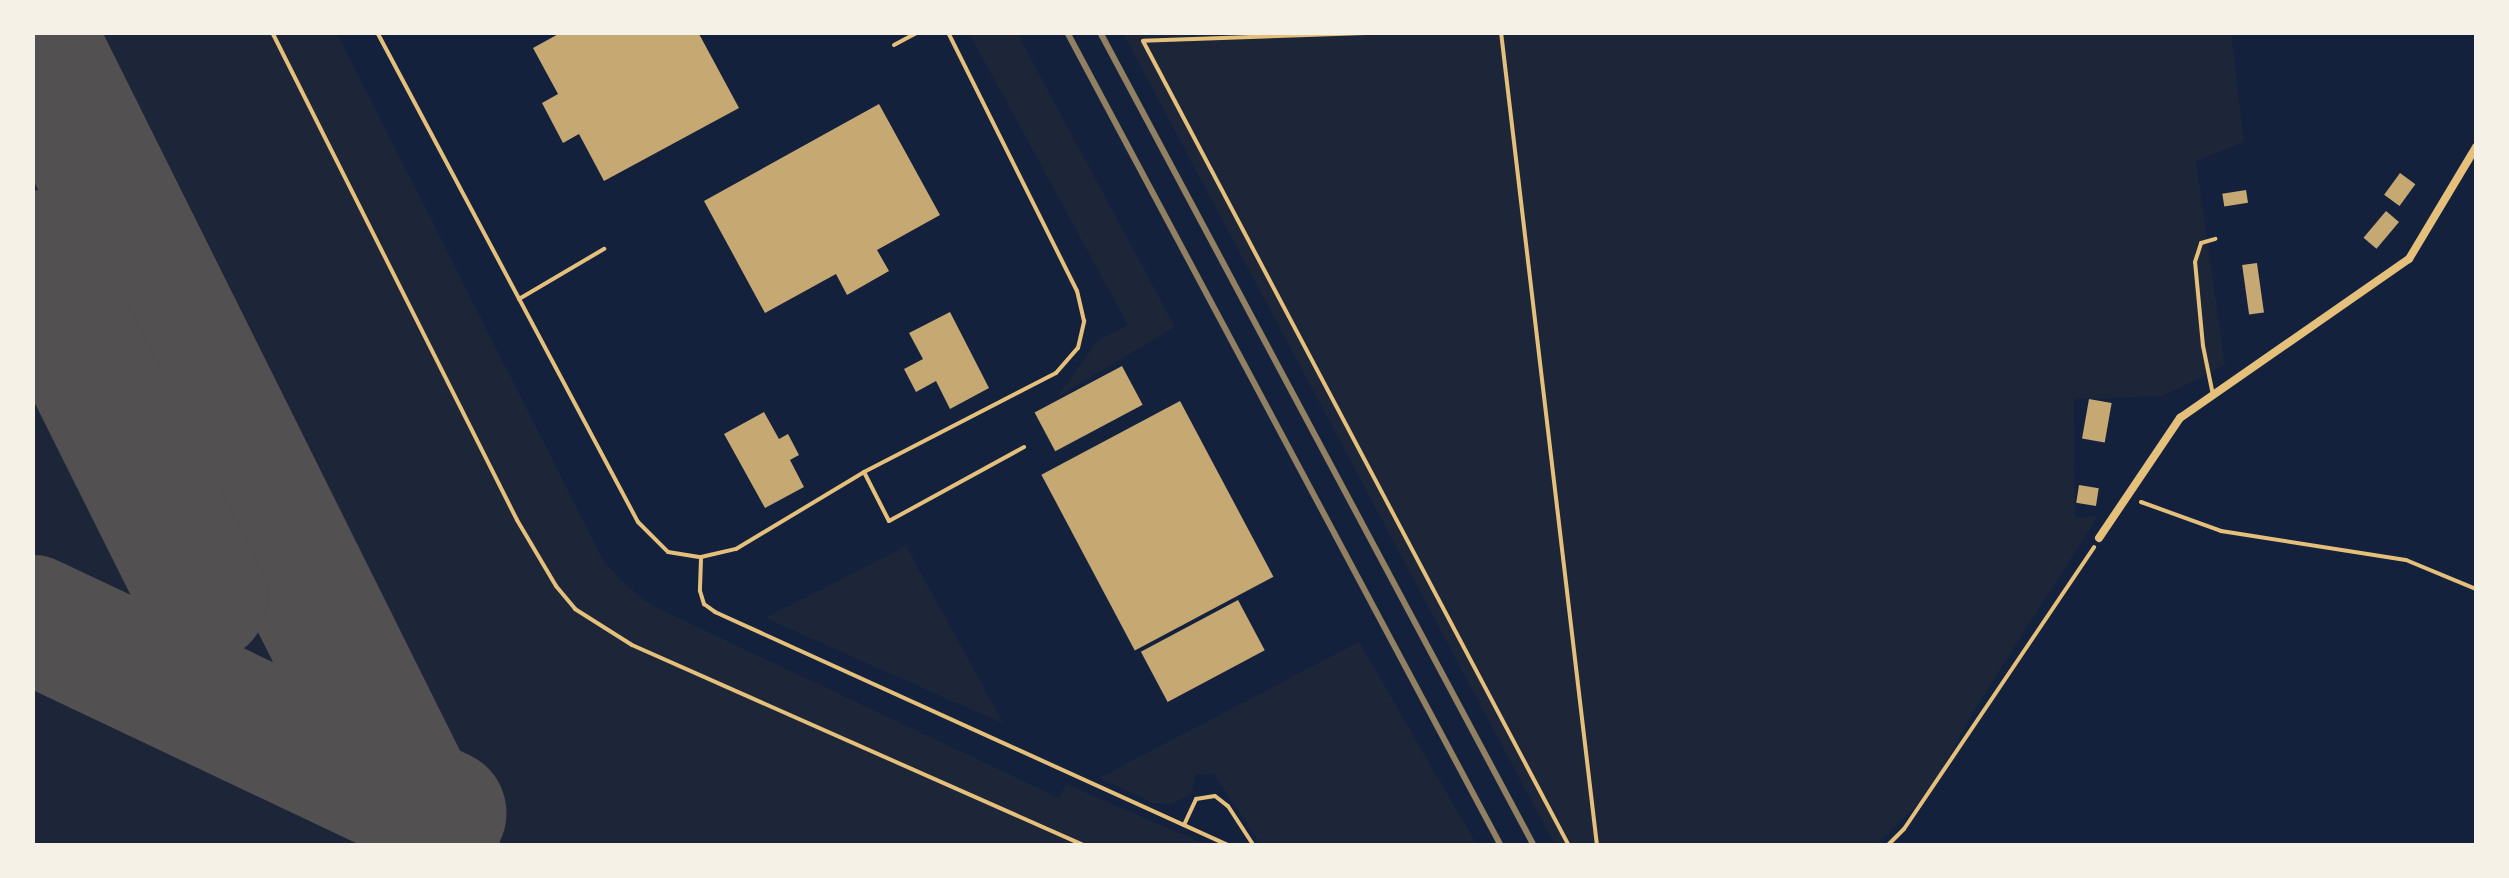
<!DOCTYPE html>
<style>
body{margin:0}
#map{position:relative;width:2509px;height:878px;overflow:hidden;background:#14213d;font-family:"PT Sans",sans-serif}
div>[style]{position:absolute}
.green>*{inset:0;background:#1d2539}
.runway>*{height:128px;margin:-64px;padding:0 64px;transform-origin:64px;border-radius:64px;background:#525050}
.building>*{inset:0;background:#c6a872;transform-origin:0 0}
.path>*{height:4px;margin:-2px;padding:0 2px;transform-origin:2px;border-radius:2px;background:#e5c07b}
.service>*{height:4px;margin:-2px;padding:0 2px;transform-origin:2px;border-radius:2px;background:#e5c07b}
.minor>*{height:8px;margin:-4px;padding:0 4px;transform-origin:4px;border-radius:4px;background:#e5c07b}
.rail>*{height:6px;margin:-3px;padding:0 3px;transform-origin:3px;border-radius:3px;background:#918062}
span{translate:-50% -50%;white-space:nowrap;text-align:center;line-height:1.15;-webkit-text-stroke:10px #f6f1e7;paint-order:stroke}
.frame{position:absolute;inset:0;border:35px solid #f6f1e7;pointer-events:none}
</style>
<div id="map">
<div class="green">
<i style="clip-path:polygon(32px 33px,337px 33px,603px 560px,626px 585px,651px 605px,1059px 798px,1066px 784px,1207px 845px,33px 845px)"></i>
<i style="clip-path:polygon(969px 33px,1017px 33px,1175px 327px,1057px 397px,1098px 340px,1128px 325px)"></i>
<i style="clip-path:polygon(1123px 33px,2231px 33px,2244px 142px,2196px 161px,2225px 365px,2162px 396px,2074px 399px,2075px 517px,2098px 516px,1973px 712px,1930px 792px,1876px 845px,1555px 845px)"></i>
<i style="clip-path:polygon(906px 546px,1004px 724px,765px 618px)"></i>
<i style="clip-path:polygon(1359px 642px,1477px 845px,1261px 845px,1214px 774px,1196px 774px,1192px 793px,1171px 804px,1153px 803px,1099px 778px)"></i>
</div>
<div class="runway">
<i style="left:32px;top:34px;width:907px;rotate:63.55deg"></i>
<i style="left:32px;top:254px;width:385px;rotate:63.5deg"></i>
<i style="left:32px;top:619px;width:454px;rotate:25.3deg"></i>
</div>
<div class="building">
<i style="clip-path:polygon(562px 32px,698px 32px,739px 108px,604px 181px,579px 134px,563px 143px,542px 103px,558px 94px,533px 48px)"></i>
<i style="clip-path:polygon(879px 104px,940px 215px,877px 250px,889px 271px,847px 295px,836px 274px,765px 313px,704px 201px)"></i>
<i style="left:2400px;top:173px;width:19px;height:27px;rotate:36deg"></i>
<i style="left:2246px;top:190px;width:13px;height:24px;rotate:81deg"></i>
<i style="left:2386px;top:211px;width:17px;height:35px;rotate:40deg"></i>
<i style="left:2257px;top:263px;width:50px;height:15px;rotate:82deg"></i>
<i style="clip-path:polygon(950px 312px,989px 388px,950px 409px,936px 381px,916px 392px,904px 369px,923px 359px,909px 333px)"></i>
<i style="left:1122px;top:366px;width:44px;height:99px;rotate:62deg"></i>
<i style="left:2089px;top:399px;width:23px;height:40px;rotate:10deg"></i>
<i style="left:1180px;top:401px;width:199px;height:157px;rotate:62deg"></i>
<i style="clip-path:polygon(764px 412px,779px 439px,788px 434px,799px 455px,790px 460px,804px 487px,765px 508px,724px 434px)"></i>
<i style="left:2079px;top:485px;width:20px;height:18px;rotate:9deg"></i>
<i style="left:1238px;top:600px;width:57px;height:110px;rotate:62deg"></i>
</div>
<div class="path">
<i style="left:272px;top:32px;width:546px;rotate:63.34deg"></i>
<i style="left:517px;top:520px;width:77px;rotate:59.4deg"></i>
<i style="left:556px;top:586px;width:30px;rotate:50deg"></i>
<i style="left:575px;top:609px;width:67px;rotate:32.3deg"></i>
<i style="left:632px;top:645px;width:497px;rotate:23.9deg"></i>
<i style="left:1395px;top:32px;width:252px;rotate:178deg"></i>
<i style="left:1143px;top:41px;width:911px;rotate:62.11deg"></i>
<i style="left:1501px;top:32px;width:820px;rotate:83.27deg"></i>
<i style="left:2141px;top:502px;width:85px;rotate:19.9deg"></i>
<i style="left:2221px;top:531px;width:187px;rotate:8.9deg"></i>
<i style="left:2406px;top:560px;width:76px;rotate:22.5deg"></i>
<i style="left:1887px;top:846px;width:24px;rotate:-45deg"></i>
<i style="left:1904px;top:829px;width:340px;rotate:-56deg"></i>
</div>
<div class="service">
<i style="left:377px;top:32px;width:555px;rotate:61.96deg"></i>
<i style="left:638px;top:522px;width:42px;rotate:45deg"></i>
<i style="left:668px;top:552px;width:33px;rotate:9deg"></i>
<i style="left:701px;top:557px;width:36px;rotate:-13deg"></i>
<i style="left:736px;top:549px;width:149px;rotate:-31deg"></i>
<i style="left:864px;top:472px;width:216px;rotate:-27.3deg"></i>
<i style="left:1056px;top:373px;width:33px;rotate:-49deg"></i>
<i style="left:1078px;top:348px;width:28px;rotate:-77deg"></i>
<i style="left:1084px;top:321px;width:31px;rotate:-103deg"></i>
<i style="left:1077px;top:291px;width:289px;rotate:-116.5deg"></i>
<i style="left:894px;top:45px;width:27px;rotate:-28deg"></i>
<i style="left:519px;top:299px;width:99px;rotate:-30.5deg"></i>
<i style="left:2213px;top:395px;width:50px;rotate:-101.5deg"></i>
<i style="left:2203px;top:346px;width:84px;rotate:-95.4deg"></i>
<i style="left:2195px;top:262px;width:20px;rotate:-72deg"></i>
<i style="left:2201px;top:243px;width:15px;rotate:-16deg"></i>
<i style="left:864px;top:472px;width:55px;rotate:63deg"></i>
<i style="left:889px;top:521px;width:154px;rotate:-28.7deg"></i>
<i style="left:701px;top:559px;width:32px;rotate:92deg"></i>
<i style="left:700px;top:591px;width:14px;rotate:73deg"></i>
<i style="left:704px;top:604px;width:14px;rotate:36deg"></i>
<i style="left:715px;top:612px;width:566px;rotate:24.44deg"></i>
<i style="left:1184px;top:825px;width:29px;rotate:-65deg"></i>
<i style="left:1196px;top:799px;width:19px;rotate:-9deg"></i>
<i style="left:1215px;top:796px;width:16px;rotate:38deg"></i>
<i style="left:1228px;top:806px;width:48px;rotate:57deg"></i>
</div>
<div class="minor">
<i style="left:2099px;top:538px;width:145px;rotate:-56deg"></i>
<i style="left:2180px;top:418px;width:279px;rotate:-34.8deg"></i>
<i style="left:2409px;top:259px;width:131px;rotate:-59.1deg"></i>
</div>
<div class="rail">
<i style="left:1067px;top:32px;width:922px;rotate:61.93deg"></i>
<i style="left:1100px;top:32px;width:922px;rotate:61.93deg"></i>
</div>
<div class="frame"></div>
</div>
